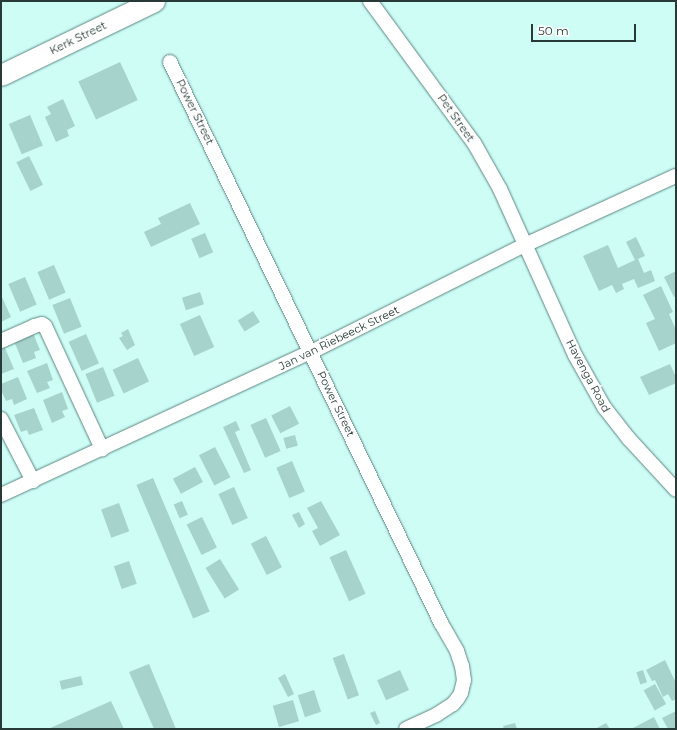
<!DOCTYPE html>
<style>
body{margin:0}
#map{position:relative;width:677px;height:730px;overflow:hidden;background:#cefdf6;font-family:Montserrat,sans-serif}
div>[style]{position:absolute}
.building>*{inset:0;background:#a6d3cc;transform-origin:0 0}
.roads{filter:drop-shadow(0 0 1px #5a8680) drop-shadow(0 0 1px #5a8680)}
.minor>*{height:14px;margin:-7px;padding:0 7px;transform-origin:7px;border-radius:7px;background:#fff}
.highway>*{height:21px;margin:-10.5px;padding:0 10.5px;transform-origin:10.5px;border-radius:10.5px;background:#fff}
span{translate:-50% -50%;white-space:nowrap;text-align:center;line-height:1.15;-webkit-text-stroke:4px #fff;paint-order:stroke}
.street-label{font-size:11px;color:#273a37}
.frame{position:absolute;inset:0;border:2px solid #273a37;pointer-events:none}
.scale{position:absolute;left:531px;top:24px;width:105px;height:18px;box-sizing:border-box;border:2px solid #273a37;border-top:0;padding-left:5px;font-size:12px;line-height:14px;white-space:nowrap;color:#273a37;-webkit-text-stroke:3px #fff;paint-order:stroke}
</style>
<div id="map">
<div class="building">
<i style="left:120px;top:62px;width:42px;height:46px;rotate:65deg"></i>
<i style="clip-path:polygon(63px 99px,75px 126px,67px 130px,69px 136px,56px 142px,45px 117px,51px 114px,47px 107px)"></i>
<i style="left:30px;top:115px;width:33px;height:23px;rotate:67deg"></i>
<i style="left:29px;top:156px;width:32px;height:14px;rotate:64deg"></i>
<i style="clip-path:polygon(190px 203px,200px 224px,151px 247px,144px 232px,161px 224px,158px 218px)"></i>
<i style="left:205px;top:233px;width:21px;height:15px;rotate:67deg"></i>
<i style="clip-path:polygon(636px 237px,645px 256px,638px 259px,644px 273px,651px 270px,655px 281px,638px 288px,634px 279px,622px 284px,624px 289px,616px 293px,612px 285px,599px 291px,583px 256px,608px 245px,618px 268px,635px 260px,626px 242px)"></i>
<i style="left:54px;top:265px;width:30px;height:18px;rotate:67deg"></i>
<i style="clip-path:polygon(676px 271px,676px 296px,674px 297px,664px 277px)"></i>
<i style="left:25px;top:277px;width:30px;height:18px;rotate:67deg"></i>
<i style="clip-path:polygon(661px 286px,673px 312px,669px 314px,676px 330px,676px 343px,659px 351px,646px 323px,655px 319px,643px 295px)"></i>
<i style="left:200px;top:292px;width:13px;height:19px;rotate:72deg"></i>
<i style="clip-path:polygon(1px 295px,11px 317px,1px 322px)"></i>
<i style="left:70px;top:298px;width:31px;height:19px;rotate:68deg"></i>
<i style="left:253px;top:311px;width:13px;height:18px;rotate:58deg"></i>
<i style="left:200px;top:315px;width:35px;height:22px;rotate:66deg"></i>
<i style="clip-path:polygon(128px 329px,135px 345px,127px 350px,119px 338px,123px 336px,121px 333px)"></i>
<i style="clip-path:polygon(33px 333px,40px 350px,34px 352px,36px 358px,23px 363px,14px 341px)"></i>
<i style="left:86px;top:334px;width:32px;height:19px;rotate:66deg"></i>
<i style="clip-path:polygon(4px 346px,14px 369px,1px 374px,1px 347px)"></i>
<i style="left:138px;top:358px;width:26px;height:28px;rotate:65deg"></i>
<i style="clip-path:polygon(47px 363px,53px 380px,47px 382px,50px 388px,37px 393px,27px 371px)"></i>
<i style="clip-path:polygon(670px 364px,676px 377px,676px 383px,649px 395px,640px 377px)"></i>
<i style="left:103px;top:367px;width:31px;height:19px;rotate:68deg"></i>
<i style="clip-path:polygon(18px 377px,27px 399px,14px 405px,12px 399px,6px 401px,1px 390px,1px 384px)"></i>
<i style="clip-path:polygon(62px 392px,68px 409px,62px 411px,65px 417px,52px 423px,43px 400px)"></i>
<i style="left:290px;top:406px;width:20px;height:21px;rotate:63deg"></i>
<i style="clip-path:polygon(34px 408px,43px 430px,29px 435px,27px 430px,21px 432px,14px 415px)"></i>
<i style="left:266px;top:418px;width:36px;height:17px;rotate:66deg"></i>
<i style="clip-path:polygon(236px 421px,240px 430px,235px 432px,251px 470px,244px 473px,223px 427px)"></i>
<i style="left:295px;top:435px;width:11px;height:12px;rotate:75deg"></i>
<i style="left:215px;top:447px;width:34px;height:18px;rotate:63deg"></i>
<i style="left:292px;top:461px;width:33px;height:17px;rotate:67deg"></i>
<i style="left:195px;top:467px;width:17px;height:25px;rotate:62deg"></i>
<i style="left:153px;top:478px;width:145px;height:18px;rotate:67deg"></i>
<i style="left:234px;top:487px;width:34px;height:17px;rotate:66deg"></i>
<i style="left:182px;top:501px;width:15px;height:9px;rotate:67deg"></i>
<i style="clip-path:polygon(321px 501px,340px 535px,320px 546px,312px 531px,318px 528px,307px 508px)"></i>
<i style="left:119px;top:503px;width:30px;height:19px;rotate:70deg"></i>
<i style="clip-path:polygon(299px 512px,305px 524px,299px 528px,292px 515px)"></i>
<i style="left:202px;top:517px;width:34px;height:17px;rotate:64deg"></i>
<i style="left:266px;top:536px;width:35px;height:17px;rotate:63deg"></i>
<i style="left:346px;top:550px;width:48px;height:18px;rotate:66deg"></i>
<i style="left:220px;top:559px;width:36px;height:17px;rotate:58deg"></i>
<i style="left:129px;top:561px;width:24px;height:16px;rotate:71deg"></i>
<i style="left:344px;top:654px;width:44px;height:12px;rotate:70deg"></i>
<i style="clip-path:polygon(665px 660px,676px 683px,676px 699px,672px 701px,668px 694px,663px 697px,655px 680px,652px 681px,646px 670px)"></i>
<i style="clip-path:polygon(149px 664px,176px 729px,154px 729px,129px 672px)"></i>
<i style="left:400px;top:670px;width:22px;height:25px;rotate:66deg"></i>
<i style="left:643px;top:670px;width:13px;height:7px;rotate:72deg"></i>
<i style="clip-path:polygon(285px 674px,294px 694px,288px 697px,278px 678px)"></i>
<i style="left:81px;top:676px;width:9px;height:22px;rotate:77deg"></i>
<i style="left:655px;top:684px;width:23px;height:13px;rotate:61deg"></i>
<i style="left:314px;top:690px;width:23px;height:17px;rotate:72deg"></i>
<i style="left:293px;top:700px;width:22px;height:21px;rotate:74deg"></i>
<i style="clip-path:polygon(111px 701px,124px 729px,48px 729px)"></i>
<i style="clip-path:polygon(375px 711px,380px 723px,376px 725px,370px 713px)"></i>
<i style="clip-path:polygon(676px 711px,676px 729px,668px 729px,662px 718px)"></i>
<i style="clip-path:polygon(654px 717px,660px 729px,631px 729px)"></i>
<i style="clip-path:polygon(515px 723px,517px 729px,504px 729px,503px 726px)"></i>
<i style="clip-path:polygon(606px 723px,610px 729px,595px 729px)"></i>
</div>
<div class="roads">
<div class="minor">
<i style="left:370px;top:1px;width:176px;rotate:53.8deg"></i>
<i style="left:474px;top:143px;width:53px;rotate:60.5deg"></i>
<i style="left:500px;top:189px;width:182px;rotate:65.7deg"></i>
<i style="left:575px;top:355px;width:60px;rotate:60.9deg"></i>
<i style="left:604px;top:407px;width:41px;rotate:52deg"></i>
<i style="left:629px;top:439px;width:69px;rotate:47.3deg"></i>
<i style="left:170px;top:62px;width:623px;rotate:64.22deg"></i>
<i style="left:441px;top:623px;width:32px;rotate:60deg"></i>
<i style="left:457px;top:651px;width:16px;rotate:72deg"></i>
<i style="left:462px;top:666px;width:14px;rotate:82deg"></i>
<i style="left:464px;top:680px;width:13px;rotate:103deg"></i>
<i style="left:461px;top:693px;width:6px;rotate:121deg"></i>
<i style="left:458px;top:698px;width:8px;rotate:130deg"></i>
<i style="left:453px;top:704px;width:20px;rotate:147deg"></i>
<i style="left:436px;top:715px;width:33px;rotate:155deg"></i>
<i style="left:1px;top:341px;width:36px;rotate:-24deg"></i>
<i style="left:34px;top:326px;width:8px;rotate:-14deg"></i>
<i style="left:42px;top:324px;width:4px;rotate:34deg"></i>
<i style="left:45px;top:326px;width:136px;rotate:65.1deg"></i>
<i style="left:1px;top:419px;width:70px;rotate:62.7deg"></i>
<i style="left:1px;top:495px;width:341px;rotate:-24.8deg"></i>
<i style="left:311px;top:352px;width:239px;rotate:-26.6deg"></i>
<i style="left:525px;top:245px;width:166px;rotate:-24.6deg"></i>
</div>
<div class="highway">
<i style="left:1px;top:75px;width:170px;rotate:-25.8deg"></i>
</div>
</div>
<div class="street-label">
<span style="left:78px;top:38px;rotate:-26deg">Kerk Street</span>
<span style="left:195px;top:112px;rotate:64deg">Power Street</span>
<span style="left:456px;top:118px;rotate:55deg">Pet Street</span>
<span style="left:339px;top:338px;rotate:-26deg">Jan van Riebeeck Street</span>
<span style="left:588px;top:376px;rotate:62deg">Havenga Road</span>
<span style="left:336px;top:404px;rotate:64deg">Power Street</span>
</div>
<div class="frame"></div>
<div class="scale">50 m</div>
</div>
